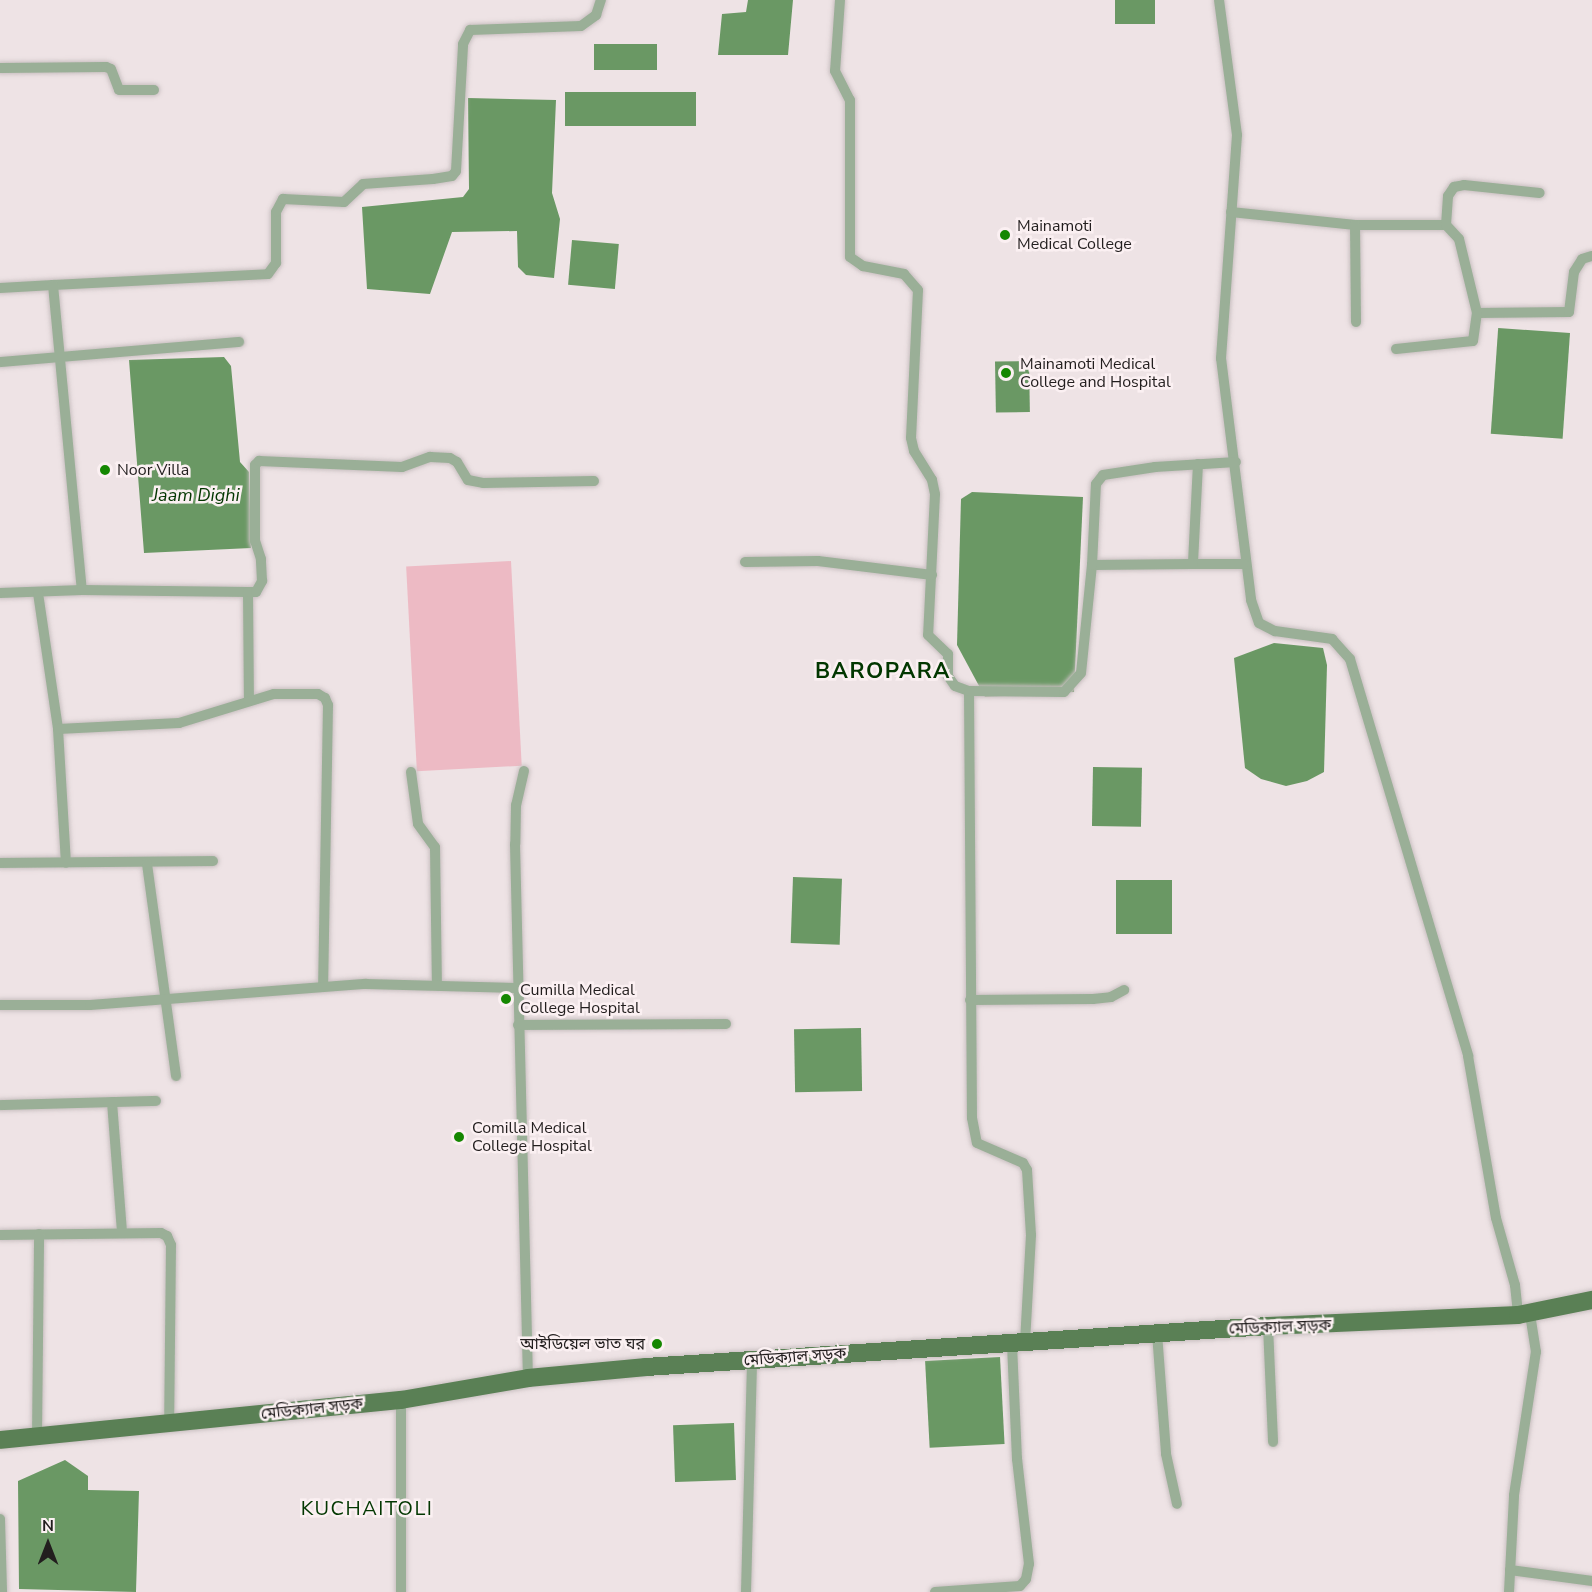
<!DOCTYPE html>
<meta charset="utf-8">
<style>
body{margin:0}
#map{position:relative;width:1592px;height:1592px;overflow:hidden;background:#eee3e5;font-family:"Nunito Sans","Noto Sans Bengali",sans-serif}
div>[style]{position:absolute}
.green>*{inset:0;background:#edbac4;transform-origin:0 0}
.water>*{inset:0;background:#6a9864;transform-origin:0 0}
.roads{filter:drop-shadow(0 0 2px #c9c0c1) drop-shadow(0 0 2px #c9c0c1)}
.street>*{height:10px;margin:-5px;padding:0 5px;transform-origin:5px;border-radius:5px;background:#9aaf97}
.primary>*{height:18px;margin:-9px;padding:0 9px;transform-origin:9px;border-radius:9px;background:#5a8055}
.dots>*{width:16px;height:16px;translate:-50% -50%;box-sizing:border-box;border:3px solid #fbf0f2;border-radius:50%}
span{translate:-50% -50%;white-space:nowrap;text-align:center;line-height:1.15;-webkit-text-stroke:5px #fbf0f2;paint-order:stroke}
.poi-label{font-size:16px;color:#221e1e}
.left{translate:0 -50%;text-align:left}
.right{translate:-100% -50%;text-align:right}
.street-label{font-size:16px;color:#221e1e}
.water-label{font-size:18px;color:#033600;font-style:italic}
.quarter-label{font-size:20px;color:#023700;letter-spacing:1.5px}
.district-label{font-size:22px;color:#023700;font-weight:700;letter-spacing:1.5px}
.north{position:absolute;left:18px;top:1514px;width:60px;height:60px;-webkit-text-stroke:4px #fbf0f2;paint-order:stroke;rotate:0deg;font-size:16px;font-weight:700;line-height:24px;text-align:center;color:#221e1e}
.north::after{content:'';display:block;margin:auto;width:21px;height:27px;background:#221e1e;clip-path:polygon(50% 0,100% 100%,50% 72%,0 100%)}
</style>
<div id="map">
<div class="green">
<i style="left:511px;top:561px;width:205px;height:105px;rotate:87deg"></i>
</div>
<div class="water">
<i style="clip-path:polygon(748px 0,793px 0,788px 55px,718px 55px,722px 14px,746px 12px)"></i>
<i style="left:1115px;top:0;width:40px;height:24px"></i>
<i style="left:657px;top:44px;width:26px;height:63px;rotate:90deg"></i>
<i style="left:696px;top:92px;width:34px;height:131px;rotate:90deg"></i>
<i style="clip-path:polygon(468px 98px,556px 100px,552px 193px,560px 219px,554px 278px,526px 275px,518px 267px,517px 231px,452px 232px,430px 294px,367px 289px,362px 207px,463px 197px,469px 189px)"></i>
<i style="left:572px;top:240px;width:47px;height:45px;rotate:5deg"></i>
<i style="left:1570px;top:333px;width:106px;height:72px;rotate:94deg"></i>
<i style="clip-path:polygon(224px 357px,231px 366px,240px 462px,249px 472px,251px 548px,144px 553px,129px 360px)"></i>
<i style="left:1029px;top:361px;width:51px;height:34px;rotate:89deg"></i>
<i style="clip-path:polygon(972px 492px,1083px 497px,1074px 692px,985px 697px,957px 645px,961px 499px)"></i>
<i style="clip-path:polygon(1274px 643px,1323px 648px,1327px 665px,1324px 772px,1307px 781px,1286px 786px,1261px 779px,1245px 768px,1234px 658px)"></i>
<i style="left:1093px;top:767px;width:49px;height:59px;rotate:1deg"></i>
<i style="left:793px;top:877px;width:49px;height:66px;rotate:2deg"></i>
<i style="left:1116px;top:880px;width:56px;height:54px"></i>
<i style="left:861px;top:1028px;width:63px;height:67px;rotate:89deg"></i>
<i style="left:1000px;top:1357px;width:87px;height:75px;rotate:87deg"></i>
<i style="left:734px;top:1423px;width:57px;height:61px;rotate:88deg"></i>
<i style="clip-path:polygon(65px 1460px,88px 1476px,88px 1490px,139px 1491px,136px 1592px,19px 1589px,18px 1481px)"></i>
</div>
<div class="roads">
<div class="street">
<i style="left:840px;top:0;width:71px;rotate:94deg"></i>
<i style="left:835px;top:71px;width:33px;rotate:63deg"></i>
<i style="left:850px;top:100px;width:157px;rotate:90deg"></i>
<i style="left:850px;top:257px;width:16px;rotate:35deg"></i>
<i style="left:863px;top:266px;width:42px;rotate:11deg"></i>
<i style="left:904px;top:274px;width:21px;rotate:49deg"></i>
<i style="left:918px;top:290px;width:148px;rotate:92.7deg"></i>
<i style="left:911px;top:438px;width:13px;rotate:77deg"></i>
<i style="left:914px;top:451px;width:34px;rotate:58deg"></i>
<i style="left:932px;top:480px;width:14px;rotate:78deg"></i>
<i style="left:935px;top:494px;width:141px;rotate:92.8deg"></i>
<i style="left:928px;top:635px;width:28px;rotate:44deg"></i>
<i style="left:948px;top:654px;width:22px;rotate:90deg"></i>
<i style="left:948px;top:676px;width:12px;rotate:55deg"></i>
<i style="left:955px;top:686px;width:15px;rotate:20deg"></i>
<i style="left:969px;top:691px;width:427px;rotate:89.6deg"></i>
<i style="left:972px;top:1118px;width:25px;rotate:79deg"></i>
<i style="left:977px;top:1143px;width:50px;rotate:23.5deg"></i>
<i style="left:1023px;top:1163px;width:8px;rotate:60deg"></i>
<i style="left:1027px;top:1170px;width:65px;rotate:86.5deg"></i>
<i style="left:1031px;top:1235px;width:107px;rotate:93.2deg"></i>
<i style="left:1219px;top:0;width:136px;rotate:82.4deg"></i>
<i style="left:1237px;top:135px;width:224px;rotate:94.1deg"></i>
<i style="left:1221px;top:358px;width:244px;rotate:82.9deg"></i>
<i style="left:1251px;top:600px;width:24px;rotate:71deg"></i>
<i style="left:1259px;top:623px;width:18px;rotate:27deg"></i>
<i style="left:1275px;top:631px;width:58px;rotate:8deg"></i>
<i style="left:1332px;top:639px;width:27px;rotate:48deg"></i>
<i style="left:1350px;top:659px;width:414px;rotate:73.4deg"></i>
<i style="left:1468px;top:1056px;width:164px;rotate:80.2deg"></i>
<i style="left:1496px;top:1218px;width:70px;rotate:74.2deg"></i>
<i style="left:1515px;top:1285px;width:30px;rotate:84deg"></i>
<i style="left:0;top:68px;width:106px;rotate:-0.5deg"></i>
<i style="left:106px;top:67px;width:5px;rotate:22deg"></i>
<i style="left:111px;top:69px;width:22px;rotate:69deg"></i>
<i style="left:119px;top:90px;width:35px"></i>
<i style="left:1231px;top:212px;width:125px;rotate:6deg"></i>
<i style="left:1355px;top:225px;width:91px"></i>
<i style="left:1446px;top:225px;width:19px;rotate:47deg"></i>
<i style="left:1459px;top:239px;width:76px;rotate:76.3deg"></i>
<i style="left:1477px;top:313px;width:92px;rotate:-0.6deg"></i>
<i style="left:1569px;top:312px;width:40px;rotate:-82.9deg"></i>
<i style="left:1574px;top:272px;width:15px;rotate:-58deg"></i>
<i style="left:1582px;top:259px;width:10px;rotate:-17deg"></i>
<i style="left:1355px;top:225px;width:97px;rotate:89.4deg"></i>
<i style="left:1446px;top:225px;width:29px;rotate:-86deg"></i>
<i style="left:1448px;top:196px;width:11px;rotate:-56deg"></i>
<i style="left:1454px;top:187px;width:10px;rotate:-11deg"></i>
<i style="left:1464px;top:185px;width:76px;rotate:6deg"></i>
<i style="left:53px;top:285px;width:215px;rotate:-2.9deg"></i>
<i style="left:268px;top:274px;width:14px;rotate:-54deg"></i>
<i style="left:276px;top:263px;width:51px;rotate:-90deg"></i>
<i style="left:276px;top:212px;width:15px;rotate:-62deg"></i>
<i style="left:283px;top:199px;width:61px;rotate:2.8deg"></i>
<i style="left:344px;top:202px;width:26px;rotate:-43deg"></i>
<i style="left:363px;top:184px;width:70px;rotate:-4.1deg"></i>
<i style="left:433px;top:179px;width:19px;rotate:-9deg"></i>
<i style="left:452px;top:176px;width:6px;rotate:-51deg"></i>
<i style="left:456px;top:171px;width:127px;rotate:-86.8deg"></i>
<i style="left:463px;top:44px;width:16px;rotate:-63deg"></i>
<i style="left:470px;top:30px;width:111px;rotate:-2.1deg"></i>
<i style="left:581px;top:26px;width:19px;rotate:-36deg"></i>
<i style="left:596px;top:15px;width:16px;rotate:-72deg"></i>
<i style="left:0;top:288px;width:53px;rotate:-3.2deg"></i>
<i style="left:53px;top:285px;width:306px;rotate:84.6deg"></i>
<i style="left:82px;top:590px;width:82px;rotate:177.9deg"></i>
<i style="left:1396px;top:349px;width:77px;rotate:-5.9deg"></i>
<i style="left:1473px;top:341px;width:28px;rotate:-82deg"></i>
<i style="left:0;top:362px;width:240px;rotate:-4.8deg"></i>
<i style="left:1198px;top:464px;width:100px;rotate:92.9deg"></i>
<i style="left:1193px;top:564px;width:51px"></i>
<i style="left:745px;top:562px;width:73px;rotate:-0.8deg"></i>
<i style="left:818px;top:561px;width:115px;rotate:7deg"></i>
<i style="left:1092px;top:565px;width:101px;rotate:-0.6deg"></i>
<i style="left:82px;top:590px;width:166px;rotate:0.7deg"></i>
<i style="left:248px;top:592px;width:109px;rotate:89.5deg"></i>
<i style="left:248px;top:592px;width:8px"></i>
<i style="left:256px;top:592px;width:13px;rotate:-61deg"></i>
<i style="left:262px;top:581px;width:22px;rotate:-93deg"></i>
<i style="left:261px;top:559px;width:19px;rotate:-108deg"></i>
<i style="left:255px;top:541px;width:76px;rotate:-90deg"></i>
<i style="left:255px;top:465px;width:6px;rotate:-45deg"></i>
<i style="left:259px;top:461px;width:143px;rotate:2.4deg"></i>
<i style="left:402px;top:467px;width:30px;rotate:-20deg"></i>
<i style="left:430px;top:457px;width:20px;rotate:3deg"></i>
<i style="left:450px;top:458px;width:8px;rotate:30deg"></i>
<i style="left:457px;top:462px;width:21px;rotate:59deg"></i>
<i style="left:468px;top:480px;width:15px;rotate:11deg"></i>
<i style="left:483px;top:483px;width:111px;rotate:-1deg"></i>
<i style="left:38px;top:593px;width:137px;rotate:81.6deg"></i>
<i style="left:58px;top:729px;width:134px;rotate:86.6deg"></i>
<i style="left:969px;top:691px;width:95px;rotate:0.6deg"></i>
<i style="left:1064px;top:692px;width:25px;rotate:-48deg"></i>
<i style="left:1081px;top:673px;width:109px;rotate:-84.2deg"></i>
<i style="left:1092px;top:565px;width:81px;rotate:-87.2deg"></i>
<i style="left:1096px;top:484px;width:11px;rotate:-52deg"></i>
<i style="left:1103px;top:475px;width:53px;rotate:-8.7deg"></i>
<i style="left:1155px;top:467px;width:81px;rotate:-3.5deg"></i>
<i style="left:58px;top:729px;width:121px;rotate:-2.8deg"></i>
<i style="left:179px;top:723px;width:99px;rotate:-17deg"></i>
<i style="left:274px;top:694px;width:44px"></i>
<i style="left:318px;top:694px;width:8px;rotate:30deg"></i>
<i style="left:325px;top:698px;width:8px;rotate:67deg"></i>
<i style="left:328px;top:705px;width:281px;rotate:91deg"></i>
<i style="left:524px;top:771px;width:35px;rotate:103deg"></i>
<i style="left:516px;top:805px;width:39px;rotate:91deg"></i>
<i style="left:515px;top:844px;width:534px;rotate:88.61deg"></i>
<i style="left:411px;top:772px;width:52px;rotate:82.3deg"></i>
<i style="left:418px;top:824px;width:29px;rotate:54deg"></i>
<i style="left:435px;top:847px;width:137px;rotate:89.2deg"></i>
<i style="left:0;top:863px;width:213px;rotate:-0.5deg"></i>
<i style="left:147px;top:864px;width:214px;rotate:82.2deg"></i>
<i style="left:970px;top:1000px;width:123px;rotate:-0.5deg"></i>
<i style="left:1093px;top:999px;width:18px;rotate:-6deg"></i>
<i style="left:1111px;top:997px;width:15px;rotate:-28deg"></i>
<i style="left:0;top:1005px;width:90px"></i>
<i style="left:90px;top:1005px;width:277px;rotate:-4.4deg"></i>
<i style="left:366px;top:984px;width:151px;rotate:1.5deg"></i>
<i style="left:518px;top:1025px;width:208px;rotate:-0.3deg"></i>
<i style="left:112px;top:1102px;width:131px;rotate:85.6deg"></i>
<i style="left:0;top:1105px;width:156px;rotate:-1.5deg"></i>
<i style="left:0;top:1235px;width:161px;rotate:-0.7deg"></i>
<i style="left:161px;top:1233px;width:7px;rotate:27deg"></i>
<i style="left:167px;top:1236px;width:10px;rotate:66deg"></i>
<i style="left:171px;top:1245px;width:180px;rotate:90.6deg"></i>
<i style="left:1268px;top:1326px;width:116px;rotate:87.5deg"></i>
<i style="left:1157px;top:1333px;width:121px;rotate:85.7deg"></i>
<i style="left:1166px;top:1454px;width:51px;rotate:77.6deg"></i>
<i style="left:401px;top:1400px;width:192px;rotate:90deg"></i>
<i style="left:37px;top:1436px;width:202px;rotate:-89.4deg"></i>
<i style="left:0;top:1519px;width:73px;rotate:88.4deg"></i>
<i style="left:1510px;top:1570px;width:83px;rotate:7.6deg"></i>
<i style="left:746px;top:1592px;width:232px;rotate:-88.5deg"></i>
<i style="left:935px;top:1592px;width:85px;rotate:-4deg"></i>
<i style="left:1020px;top:1586px;width:9px;rotate:-49deg"></i>
<i style="left:1026px;top:1579px;width:15px;rotate:-79deg"></i>
<i style="left:1029px;top:1564px;width:106px;rotate:-96.5deg"></i>
<i style="left:1017px;top:1459px;width:116px;rotate:-92.5deg"></i>
<i style="left:1509px;top:1592px;width:97px;rotate:-87deg"></i>
<i style="left:1514px;top:1495px;width:145px;rotate:-81.3deg"></i>
<i style="left:1536px;top:1352px;width:39px;rotate:-99deg"></i>
</div>
<div class="primary">
<i style="left:0;top:1440px;width:403px;rotate:-5.7deg"></i>
<i style="left:401px;top:1400px;width:129px;rotate:-9.8deg"></i>
<i style="left:528px;top:1378px;width:119px;rotate:-5.3deg"></i>
<i style="left:646px;top:1367px;width:623px;rotate:-3.77deg"></i>
<i style="left:1268px;top:1326px;width:250px;rotate:-2.5deg"></i>
<i style="left:1518px;top:1315px;width:76px;rotate:-11.5deg"></i>
</div>
</div>
<div class="dots">
<i style="left:1005px;top:235px;background:#158701"></i>
<i style="left:1006px;top:373px;background:#158701"></i>
<i style="left:105px;top:470px;background:#158701"></i>
<i style="left:506px;top:999px;background:#158701"></i>
<i style="left:459px;top:1137px;background:#158701"></i>
<i style="left:657px;top:1344px;background:#158701"></i>
</div>
<div class="poi-label">
<span class="left" style="left:1017px;top:235px">Mainamoti<br>Medical College</span>
<span class="left" style="left:1020px;top:373px">Mainamoti Medical<br>College and Hospital</span>
<span class="left" style="left:117px;top:470px">Noor Villa</span>
<span class="left" style="left:520px;top:999px">Cumilla Medical<br>College Hospital</span>
<span class="left" style="left:472px;top:1137px">Comilla Medical<br>College Hospital</span>
<span class="right" style="left:645px;top:1344px">আইডিয়েল ভাত ঘর</span>
</div>
<div class="street-label">
<span style="left:1280px;top:1327px;rotate:-2deg">মেডিক্যাল সড়ক</span>
<span style="left:795px;top:1357px;rotate:-4deg">মেডিক্যাল সড়ক</span>
<span style="left:312px;top:1409px;rotate:-6deg">মেডিক্যাল সড়ক</span>
</div>
<div class="water-label">
<span style="left:196px;top:495px">Jaam Dighi</span>
</div>
<div class="quarter-label">
<span style="left:367px;top:1508px">KUCHAITOLI</span>
</div>
<div class="district-label">
<span style="left:883px;top:672px">BAROPARA</span>
</div>
<div class="north">N</div>
</div>
